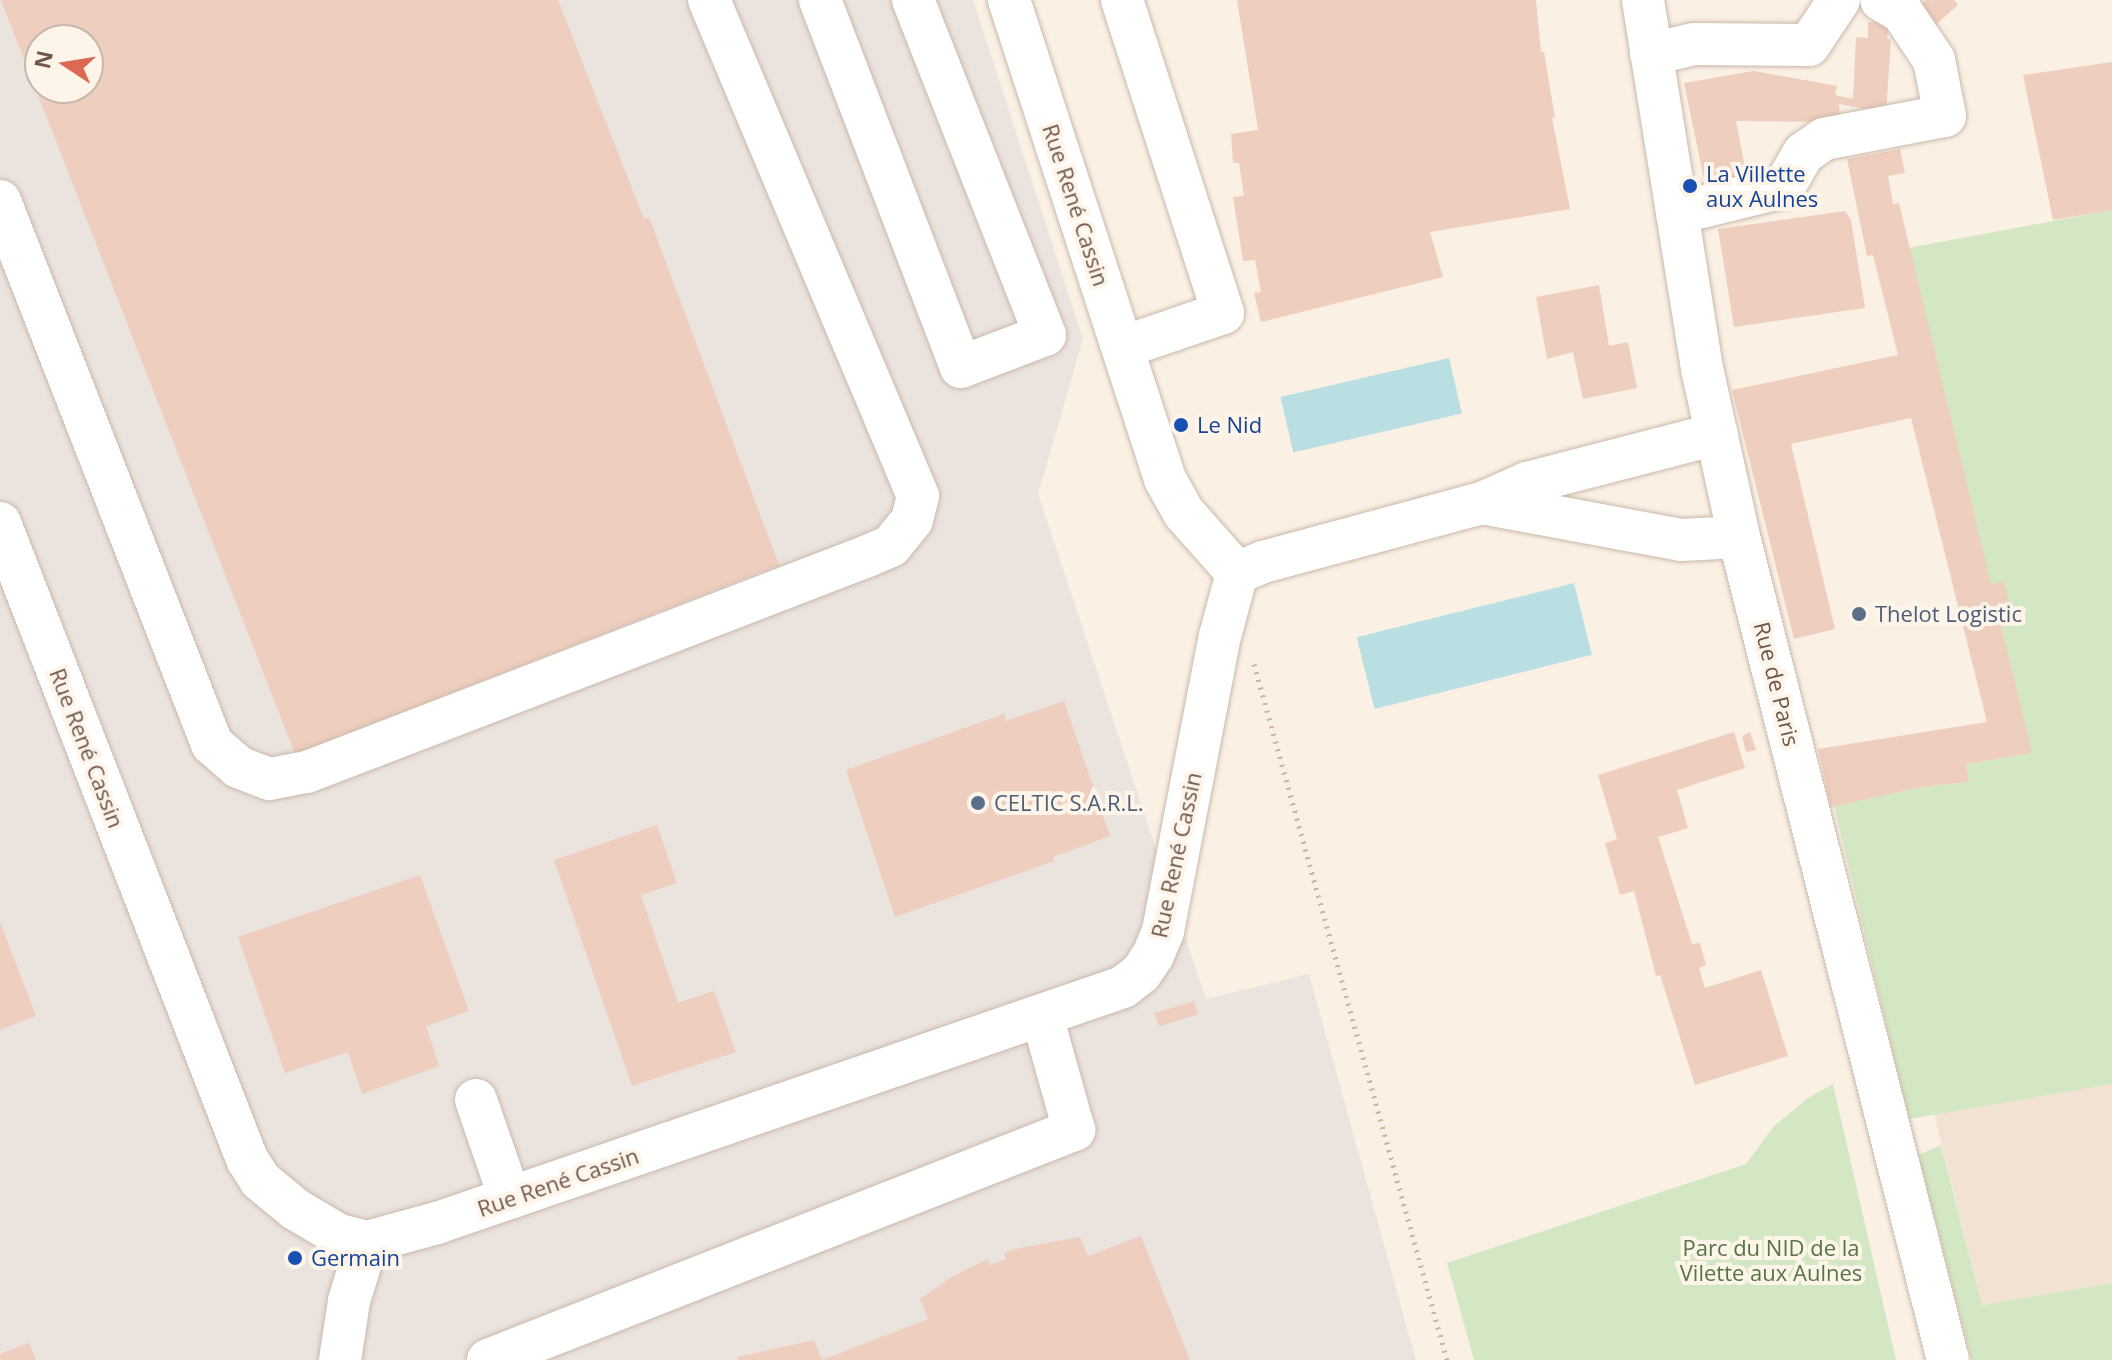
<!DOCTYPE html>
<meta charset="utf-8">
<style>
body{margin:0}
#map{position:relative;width:2112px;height:1360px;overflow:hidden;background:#faf1e4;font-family:"Open Sans",sans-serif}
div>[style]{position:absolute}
.residential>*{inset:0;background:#f2e2d3}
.industrial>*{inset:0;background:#eae3de}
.green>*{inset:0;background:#d4e7c4}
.water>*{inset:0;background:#badfe3;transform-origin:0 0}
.building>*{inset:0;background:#eecebe;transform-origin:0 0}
.path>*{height:5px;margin-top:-2.5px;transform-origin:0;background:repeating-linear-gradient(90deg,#d3b2a1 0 2px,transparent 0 8px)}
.roads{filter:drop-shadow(0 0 2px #cbb8ab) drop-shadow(0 0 2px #cbb8ab)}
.minor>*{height:42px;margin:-21px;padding:0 21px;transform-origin:21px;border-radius:21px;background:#fff}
.dots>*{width:22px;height:22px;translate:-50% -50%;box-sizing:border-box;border:4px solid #fef5ea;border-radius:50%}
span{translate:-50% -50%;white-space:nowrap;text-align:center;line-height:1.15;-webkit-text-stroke:8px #fef5ea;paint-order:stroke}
.transit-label{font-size:22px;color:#164399}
.left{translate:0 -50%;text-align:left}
.street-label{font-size:22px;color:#71574c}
.service-label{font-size:22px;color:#4e5e75}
.park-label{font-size:22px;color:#557644}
.north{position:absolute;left:24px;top:24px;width:80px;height:80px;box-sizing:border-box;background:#fef5ea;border:2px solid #c6b6ab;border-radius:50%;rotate:282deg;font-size:22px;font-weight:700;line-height:32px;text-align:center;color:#71574c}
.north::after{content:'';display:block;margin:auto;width:28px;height:36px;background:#dc6952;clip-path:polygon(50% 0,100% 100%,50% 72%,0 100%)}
</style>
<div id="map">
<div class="residential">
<i style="clip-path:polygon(2112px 1084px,2112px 1283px,1982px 1305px,1934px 1114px)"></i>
</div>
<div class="industrial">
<i style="clip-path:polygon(evenodd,0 0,973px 0,1083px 339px,1038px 494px,1206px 999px,1309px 974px,1416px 1360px,0 1360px,0 0,40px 40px,88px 40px,88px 88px,40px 88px,40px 40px)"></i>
</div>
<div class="green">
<i style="clip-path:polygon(2112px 210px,2112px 1084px,1909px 1119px,1834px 806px,1922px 787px,1969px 782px,1966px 764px,2031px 753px,1908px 248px)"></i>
<i style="clip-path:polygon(1833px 1084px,1896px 1360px,1474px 1360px,1447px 1263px,1746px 1164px,1774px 1126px,1808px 1098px)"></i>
<i style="clip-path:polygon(1941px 1145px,1982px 1305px,2112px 1283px,2112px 1360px,1972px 1360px,1918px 1155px)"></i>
</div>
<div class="water">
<i style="left:1449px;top:358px;width:57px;height:173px;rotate:77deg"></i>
<i style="left:1574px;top:583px;width:74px;height:224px;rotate:76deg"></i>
</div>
<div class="building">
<i style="clip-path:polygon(evenodd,1px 0,558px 0,644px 219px,649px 217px,779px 565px,295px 754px,1px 0,40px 40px,88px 40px,88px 88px,40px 88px,40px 40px)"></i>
<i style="clip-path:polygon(1237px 0,1536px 0,1541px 52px,1544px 52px,1555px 118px,1552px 118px,1570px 209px,1430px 232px,1443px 277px,1261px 322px,1254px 293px,1261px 292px,1255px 260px,1243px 261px,1233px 197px,1244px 196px,1239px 163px,1233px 163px,1231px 134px,1258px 130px)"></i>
<i style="clip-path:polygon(1926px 0,1954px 0,1958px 5px,1932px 28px,1915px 10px)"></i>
<i style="clip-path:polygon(1868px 22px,1889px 23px,1887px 38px,1891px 40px,1886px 113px,1839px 104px,1840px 122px,1736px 121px,1748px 183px,1707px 194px,1684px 83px,1754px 71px,1837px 86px,1835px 95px,1853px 99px,1856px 37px,1868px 38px)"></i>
<i style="clip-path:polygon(2112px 62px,2112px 210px,2053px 220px,2023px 75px)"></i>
<i style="clip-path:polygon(1900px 149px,1905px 173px,1888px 176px,1893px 204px,1899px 203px,1991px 584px,2004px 581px,2014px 623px,2001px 625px,2032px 753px,1966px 764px,1969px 782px,1922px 787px,1831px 807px,1818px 749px,1987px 722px,1911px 418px,1791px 444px,1835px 629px,1794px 639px,1732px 390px,1898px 355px,1873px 255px,1867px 256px,1847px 159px)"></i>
<i style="clip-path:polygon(1845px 211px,1851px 220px,1865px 308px,1734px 327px,1718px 229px)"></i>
<i style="clip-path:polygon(1599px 285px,1609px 346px,1628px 342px,1637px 388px,1583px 399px,1573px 352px,1547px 359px,1536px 297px)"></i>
<i style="clip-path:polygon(1064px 701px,1110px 836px,1053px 857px,1054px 861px,895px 917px,846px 770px,1004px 714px,1006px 721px)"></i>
<i style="clip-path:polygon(1734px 732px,1745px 768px,1677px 790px,1688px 828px,1658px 837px,1692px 944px,1700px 943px,1706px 965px,1699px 968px,1705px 988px,1761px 970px,1788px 1056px,1695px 1085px,1660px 975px,1656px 976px,1634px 891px,1620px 895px,1605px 843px,1617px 839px,1598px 775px)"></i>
<i style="clip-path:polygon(1750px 732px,1756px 750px,1746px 752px,1742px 736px)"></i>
<i style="clip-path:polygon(657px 825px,677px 883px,641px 895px,678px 1003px,714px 991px,736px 1052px,632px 1086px,554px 860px)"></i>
<i style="clip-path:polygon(420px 875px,469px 1011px,426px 1026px,439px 1066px,362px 1094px,348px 1052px,285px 1073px,238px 937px)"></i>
<i style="clip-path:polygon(0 922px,36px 1016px,0 1030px)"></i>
<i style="left:1194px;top:1001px;width:14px;height:41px;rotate:73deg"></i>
<i style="clip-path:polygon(1141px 1236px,1190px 1360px,738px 1360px,737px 1357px,814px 1340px,822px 1360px,928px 1319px,920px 1299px,953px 1276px,988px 1259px,990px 1265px,1006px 1259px,1004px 1253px,1014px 1249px,1080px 1237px,1088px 1256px)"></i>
<i style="clip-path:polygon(29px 1343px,36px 1360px,0 1360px,0 1354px)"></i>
</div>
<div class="path">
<i style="left:1254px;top:664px;width:722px;rotate:74.5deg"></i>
</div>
<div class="roads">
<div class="minor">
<i style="left:820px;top:0;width:393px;rotate:69deg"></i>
<i style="left:961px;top:367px;width:90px;rotate:-20.9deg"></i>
<i style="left:1045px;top:335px;width:360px;rotate:-111.5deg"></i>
<i style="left:1009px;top:0;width:504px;rotate:71.96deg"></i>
<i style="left:1165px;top:479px;width:39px;rotate:61deg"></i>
<i style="left:1184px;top:513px;width:80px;rotate:48.5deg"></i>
<i style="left:1237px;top:573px;width:28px;rotate:-23deg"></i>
<i style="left:1263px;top:562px;width:227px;rotate:-15.1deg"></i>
<i style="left:1482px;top:503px;width:49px;rotate:-24deg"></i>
<i style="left:1527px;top:483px;width:196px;rotate:-14.5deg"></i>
<i style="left:1122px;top:0;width:329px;rotate:72.1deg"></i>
<i style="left:1223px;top:313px;width:106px;rotate:161.2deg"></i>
<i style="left:1643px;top:0;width:378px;rotate:80.9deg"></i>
<i style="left:1703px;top:373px;width:168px;rotate:77.6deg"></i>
<i style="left:1739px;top:537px;width:849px;rotate:75.75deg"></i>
<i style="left:1651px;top:54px;width:44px;rotate:-13.1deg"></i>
<i style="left:1694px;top:44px;width:115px;rotate:0.5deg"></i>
<i style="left:1809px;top:45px;width:54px;rotate:-56.3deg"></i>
<i style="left:0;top:201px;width:583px;rotate:68.67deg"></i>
<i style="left:212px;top:744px;width:35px;rotate:41deg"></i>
<i style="left:238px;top:767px;width:34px;rotate:21deg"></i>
<i style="left:270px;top:779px;width:38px;rotate:-11deg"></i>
<i style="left:307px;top:772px;width:598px;rotate:-21.07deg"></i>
<i style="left:865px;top:557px;width:28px;rotate:-23deg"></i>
<i style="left:891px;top:546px;width:33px;rotate:-51deg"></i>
<i style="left:912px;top:520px;width:25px;rotate:-76deg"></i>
<i style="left:918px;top:496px;width:538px;rotate:-112.85deg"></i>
<i style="left:1677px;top:213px;width:110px;rotate:-13.7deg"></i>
<i style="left:1784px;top:187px;width:39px;rotate:-60deg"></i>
<i style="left:1804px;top:153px;width:24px;rotate:-35deg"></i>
<i style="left:1824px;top:139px;width:123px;rotate:-10.8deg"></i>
<i style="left:1945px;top:116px;width:57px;rotate:-101.1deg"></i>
<i style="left:1934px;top:60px;width:58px;rotate:-123.7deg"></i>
<i style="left:1902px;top:12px;width:24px;rotate:-150deg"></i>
<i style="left:1482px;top:503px;width:202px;rotate:10.5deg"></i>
<i style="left:1681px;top:540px;width:58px;rotate:-3deg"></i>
<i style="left:0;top:523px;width:682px;rotate:68.78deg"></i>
<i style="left:247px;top:1159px;width:25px;rotate:58deg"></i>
<i style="left:260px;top:1180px;width:45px;rotate:39.6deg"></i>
<i style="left:295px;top:1209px;width:51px;rotate:30.6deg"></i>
<i style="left:339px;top:1235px;width:29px;rotate:14deg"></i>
<i style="left:367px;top:1242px;width:73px;rotate:-15.2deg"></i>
<i style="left:437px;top:1223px;width:725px;rotate:-18.98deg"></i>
<i style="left:1123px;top:987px;width:23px;rotate:-38deg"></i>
<i style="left:1141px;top:973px;width:22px;rotate:-56deg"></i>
<i style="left:1153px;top:955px;width:26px;rotate:-67deg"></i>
<i style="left:1163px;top:931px;width:300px;rotate:-79.1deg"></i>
<i style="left:1220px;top:636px;width:65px;rotate:-74.9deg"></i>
<i style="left:476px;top:1100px;width:104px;rotate:70.9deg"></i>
<i style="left:340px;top:1360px;width:60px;rotate:-81.3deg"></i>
<i style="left:349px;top:1301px;width:62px;rotate:-73deg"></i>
<i style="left:488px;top:1360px;width:630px;rotate:-21.43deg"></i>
<i style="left:1074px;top:1130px;width:118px;rotate:-105.7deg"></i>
</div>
</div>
<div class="dots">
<i style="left:1690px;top:186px;background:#1a4fb4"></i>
<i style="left:1181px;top:425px;background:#1a4fb4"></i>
<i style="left:1859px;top:614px;background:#5c6f8a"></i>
<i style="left:978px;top:803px;background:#5c6f8a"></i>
<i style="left:295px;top:1258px;background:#1a4fb4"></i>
</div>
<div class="transit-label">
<span class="left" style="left:1706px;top:186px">La Villette<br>aux Aulnes</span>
<span class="left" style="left:1197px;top:425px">Le Nid</span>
<span class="left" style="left:311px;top:1258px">Germain</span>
</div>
<div class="street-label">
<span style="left:1076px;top:205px;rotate:72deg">Rue René Cassin</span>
<span style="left:1777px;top:684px;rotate:76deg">Rue de Paris</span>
<span style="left:87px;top:748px;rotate:69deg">Rue René Cassin</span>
<span style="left:1176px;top:855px;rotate:-78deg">Rue René Cassin</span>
<span style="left:558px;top:1182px;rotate:-19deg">Rue René Cassin</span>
</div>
<div class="service-label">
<span class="left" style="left:1875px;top:614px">Thelot Logistic</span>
<span class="left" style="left:994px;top:803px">CELTIC S.A.R.L.</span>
</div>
<div class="park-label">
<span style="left:1771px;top:1260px">Parc du NID de la<br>Vilette aux Aulnes</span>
</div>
<div class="north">N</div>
</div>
